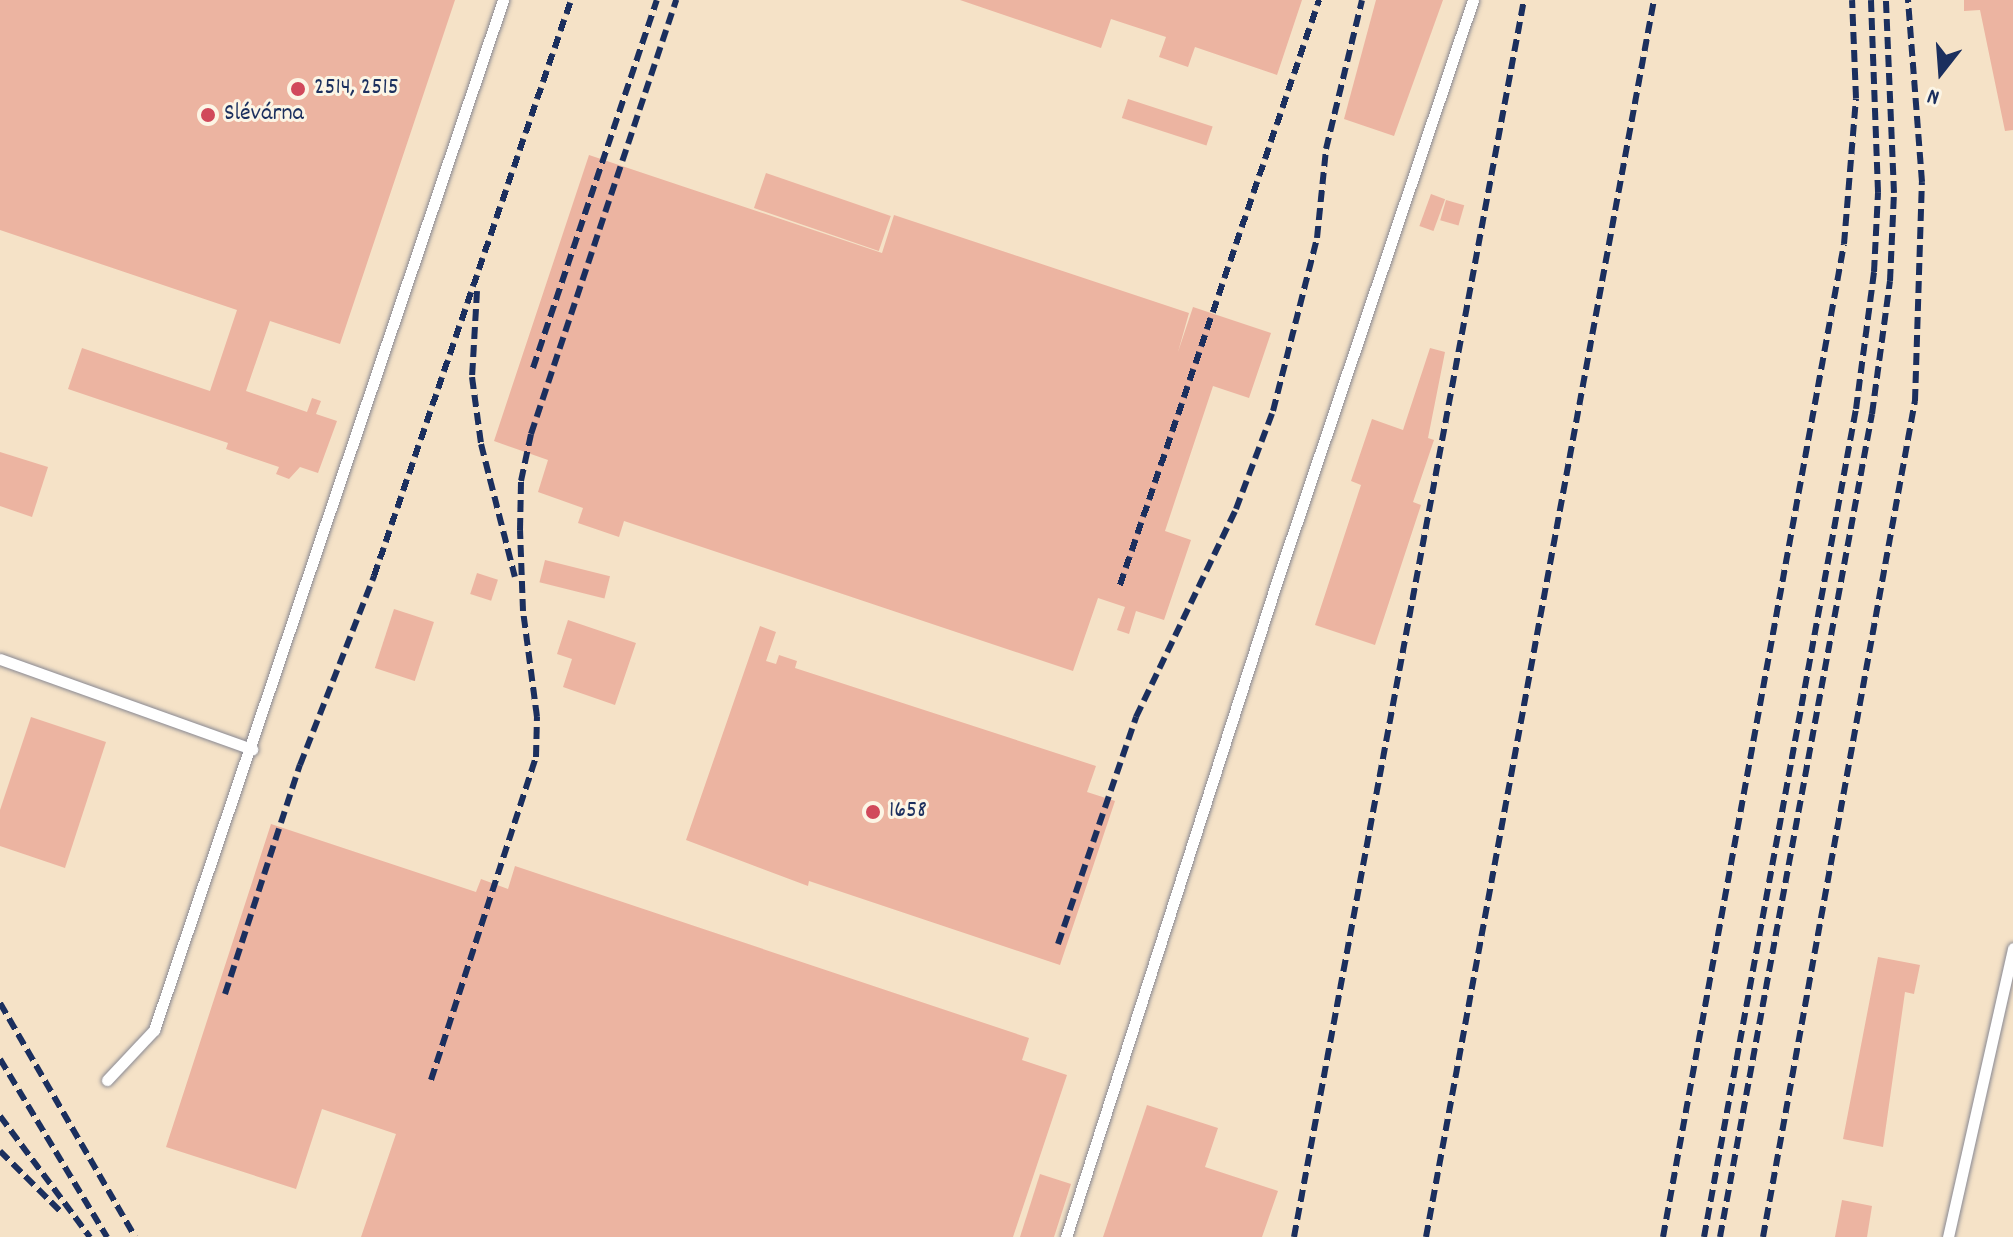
<!DOCTYPE html>
<meta charset="utf-8">
<style>
body{margin:0}
#map{position:relative;width:2013px;height:1237px;overflow:hidden;background:#f5e2c7;font-family:Dekko,sans-serif}
div>[style]{position:absolute}
.building>*{inset:0;background:#ecb4a1;transform-origin:0 0}
.roads{filter:drop-shadow(0 0 2px #888892) drop-shadow(0 0 2px #888892)}
.lane>*{height:11px;margin:-5.5px;padding:0 5.5px;transform-origin:5.5px;border-radius:5.5px;background:#fff}
.rail>*{height:6px;margin-top:-3px;transform-origin:0;background:repeating-linear-gradient(90deg,#1b2f5e 0 12px,transparent 0 18px)}
.dots>*{width:22px;height:22px;translate:-50% -50%;box-sizing:border-box;border:4px solid #fcf5e5;border-radius:50%}
span{translate:-50% -50%;white-space:nowrap;text-align:center;line-height:1.15;-webkit-text-stroke:6px #fcf5e5;paint-order:stroke}
.poi-label{font-size:24px;color:#1b2f5e}
.left{translate:0 -50%;text-align:left}
.north{position:absolute;left:1901px;top:32px;width:80px;height:80px;-webkit-text-stroke:6px #fcf5e5;paint-order:stroke;rotate:197deg;font-size:22px;font-weight:700;line-height:32px;text-align:center;color:#1b2f5e}
.north::after{content:'';display:block;margin:auto;width:28px;height:36px;background:#1b2f5e;clip-path:polygon(50% 0,100% 100%,50% 72%,0 100%)}
</style>
<div id="map">
<div class="building">
<i style="clip-path:polygon(0 0,455px 0,340px 344px,270px 321px,246px 391px,307px 412px,312px 398px,321px 401px,316px 414px,337px 421px,318px 473px,300px 467px,289px 479px,276px 474px,279px 467px,226px 449px,228px 443px,68px 389px,82px 348px,210px 391px,237px 310px,0 230px)"></i>
<i style="clip-path:polygon(960px 0,1302px 0,1277px 75px,1195px 47px,1188px 67px,1159px 57px,1166px 37px,1111px 19px,1101px 48px)"></i>
<i style="clip-path:polygon(1376px 0,1443px 0,1394px 136px,1344px 119px)"></i>
<i style="clip-path:polygon(1964px 0,2013px 0,2013px 130px,2005px 131px,1980px 10px,1964px 11px)"></i>
<i style="left:1128px;top:99px;width:89px;height:20px;rotate:18deg"></i>
<i style="clip-path:polygon(589px 155px,882px 253px,894px 215px,1189px 313px,1178px 352px,1193px 307px,1271px 333px,1249px 398px,1213px 386px,1165px 531px,1191px 540px,1164px 620px,1136px 611px,1129px 634px,1117px 630px,1125px 607px,1098px 598px,1073px 671px,624px 521px,619px 537px,578px 523px,583px 508px,538px 492px,548px 460px,494px 441px)"></i>
<i style="left:766px;top:173px;width:132px;height:37px;rotate:19deg"></i>
<i style="left:1431px;top:194px;width:15px;height:34px;rotate:20deg"></i>
<i style="left:1446px;top:200px;width:19px;height:21px;rotate:16deg"></i>
<i style="clip-path:polygon(1430px 348px,1445px 352px,1428px 438px,1434px 440px,1413px 502px,1421px 505px,1375px 645px,1315px 625px,1361px 485px,1351px 481px,1372px 419px,1403px 430px)"></i>
<i style="clip-path:polygon(0 452px,48px 467px,32px 517px,0 506px)"></i>
<i style="left:545px;top:560px;width:67px;height:23px;rotate:14deg"></i>
<i style="left:477px;top:573px;width:22px;height:22px;rotate:18deg"></i>
<i style="left:394px;top:609px;width:42px;height:62px;rotate:18deg"></i>
<i style="clip-path:polygon(568px 620px,636px 643px,615px 705px,563px 687px,572px 659px,557px 654px)"></i>
<i style="clip-path:polygon(760px 626px,776px 632px,766px 661px,776px 664px,779px 655px,797px 661px,795px 668px,1096px 766px,1087px 792px,1115px 801px,1060px 965px,809px 881px,808px 886px,686px 840px)"></i>
<i style="clip-path:polygon(31px 717px,106px 742px,65px 868px,0 846px,0 810px)"></i>
<i style="clip-path:polygon(271px 824px,476px 892px,481px 879px,508px 889px,515px 866px,1029px 1038px,1022px 1060px,1067px 1075px,1013px 1237px,361px 1237px,396px 1134px,322px 1109px,296px 1189px,166px 1147px)"></i>
<i style="clip-path:polygon(1878px 957px,1920px 965px,1914px 994px,1905px 992px,1883px 1147px,1843px 1139px)"></i>
<i style="clip-path:polygon(1147px 1105px,1218px 1128px,1205px 1167px,1278px 1191px,1262px 1237px,1103px 1237px)"></i>
<i style="clip-path:polygon(1040px 1174px,1071px 1184px,1054px 1237px,1020px 1237px)"></i>
<i style="clip-path:polygon(1842px 1200px,1872px 1206px,1867px 1237px,1835px 1237px)"></i>
</div>
<div class="roads">
<div class="lane">
<i style="left:0;top:659px;width:268px;rotate:19.7deg"></i>
<i style="left:107px;top:1080px;width:69px;rotate:-46.8deg"></i>
<i style="left:154px;top:1030px;width:1088px;rotate:-71.28deg"></i>
<i style="left:1066px;top:1237px;width:692px;rotate:-72.17deg"></i>
<i style="left:1278px;top:578px;width:610px;rotate:-71.36deg"></i>
<i style="left:1948px;top:1237px;width:296px;rotate:-77.3deg"></i>
</div>
</div>
<div class="rail">
<i style="left:477px;top:291px;width:86px;rotate:93.3deg"></i>
<i style="left:472px;top:377px;width:68px;rotate:82.3deg"></i>
<i style="left:481px;top:444px;width:137px;rotate:75.7deg"></i>
<i style="left:533px;top:368px;width:388px;rotate:-71.4deg"></i>
<i style="left:1120px;top:585px;width:618px;rotate:-71.21deg"></i>
<i style="left:1058px;top:944px;width:240px;rotate:-71deg"></i>
<i style="left:1136px;top:717px;width:231px;rotate:-64.3deg"></i>
<i style="left:1236px;top:509px;width:105px;rotate:-69.3deg"></i>
<i style="left:1273px;top:411px;width:179px;rotate:-75.7deg"></i>
<i style="left:1317px;top:238px;width:89px;rotate:-84.2deg"></i>
<i style="left:1326px;top:149px;width:153px;rotate:-76.4deg"></i>
<i style="left:225px;top:994px;width:241px;rotate:-71.9deg"></i>
<i style="left:300px;top:765px;width:203px;rotate:-68.6deg"></i>
<i style="left:374px;top:576px;width:609px;rotate:-71.12deg"></i>
<i style="left:0;top:1003px;width:270px;rotate:60deg"></i>
<i style="left:0;top:1059px;width:208px;rotate:59deg"></i>
<i style="left:431px;top:1080px;width:340px;rotate:-72deg"></i>
<i style="left:536px;top:757px;width:40px;rotate:-88.6deg"></i>
<i style="left:537px;top:717px;width:107px;rotate:-97.5deg"></i>
<i style="left:523px;top:611px;width:81px;rotate:-92.1deg"></i>
<i style="left:520px;top:530px;width:49px;rotate:-88.8deg"></i>
<i style="left:521px;top:481px;width:48px;rotate:-78deg"></i>
<i style="left:531px;top:434px;width:458px;rotate:-71.5deg"></i>
<i style="left:0;top:1116px;width:151px;rotate:53.4deg"></i>
<i style="left:0;top:1151px;width:88px;rotate:45deg"></i>
<i style="left:1294px;top:1237px;width:1258px;rotate:-79.47deg"></i>
<i style="left:1426px;top:1237px;width:1258px;rotate:-79.56deg"></i>
<i style="left:1663px;top:1237px;width:1009px;rotate:-79.67deg"></i>
<i style="left:1844px;top:244px;width:146px;rotate:-85.3deg"></i>
<i style="left:1856px;top:98px;width:98px;rotate:-92.3deg"></i>
<i style="left:1704px;top:1237px;width:842px;rotate:-79.6deg"></i>
<i style="left:1856px;top:409px;width:138px;rotate:-82.5deg"></i>
<i style="left:1874px;top:272px;width:80px;rotate:-87.1deg"></i>
<i style="left:1878px;top:192px;width:192px;rotate:-92.1deg"></i>
<i style="left:1720px;top:1237px;width:837px;rotate:-79.54deg"></i>
<i style="left:1872px;top:414px;width:134px;rotate:-82.3deg"></i>
<i style="left:1890px;top:281px;width:88px;rotate:-87.4deg"></i>
<i style="left:1894px;top:193px;width:193px;rotate:-92.4deg"></i>
<i style="left:1763px;top:1237px;width:850px;rotate:-79.7deg"></i>
<i style="left:1915px;top:401px;width:219px;rotate:-88.2deg"></i>
<i style="left:1922px;top:182px;width:183px;rotate:-94.4deg"></i>
</div>
<div class="dots">
<i style="left:298px;top:89px;background:#d1495b"></i>
<i style="left:208px;top:115px;background:#d1495b"></i>
<i style="left:873px;top:812px;background:#d1495b"></i>
</div>
<div class="poi-label">
<span class="left" style="left:314px;top:89px">2514, 2515</span>
<span class="left" style="left:224px;top:115px">Slévárna</span>
<span class="left" style="left:889px;top:812px">1658</span>
</div>
<div class="north">N</div>
</div>
